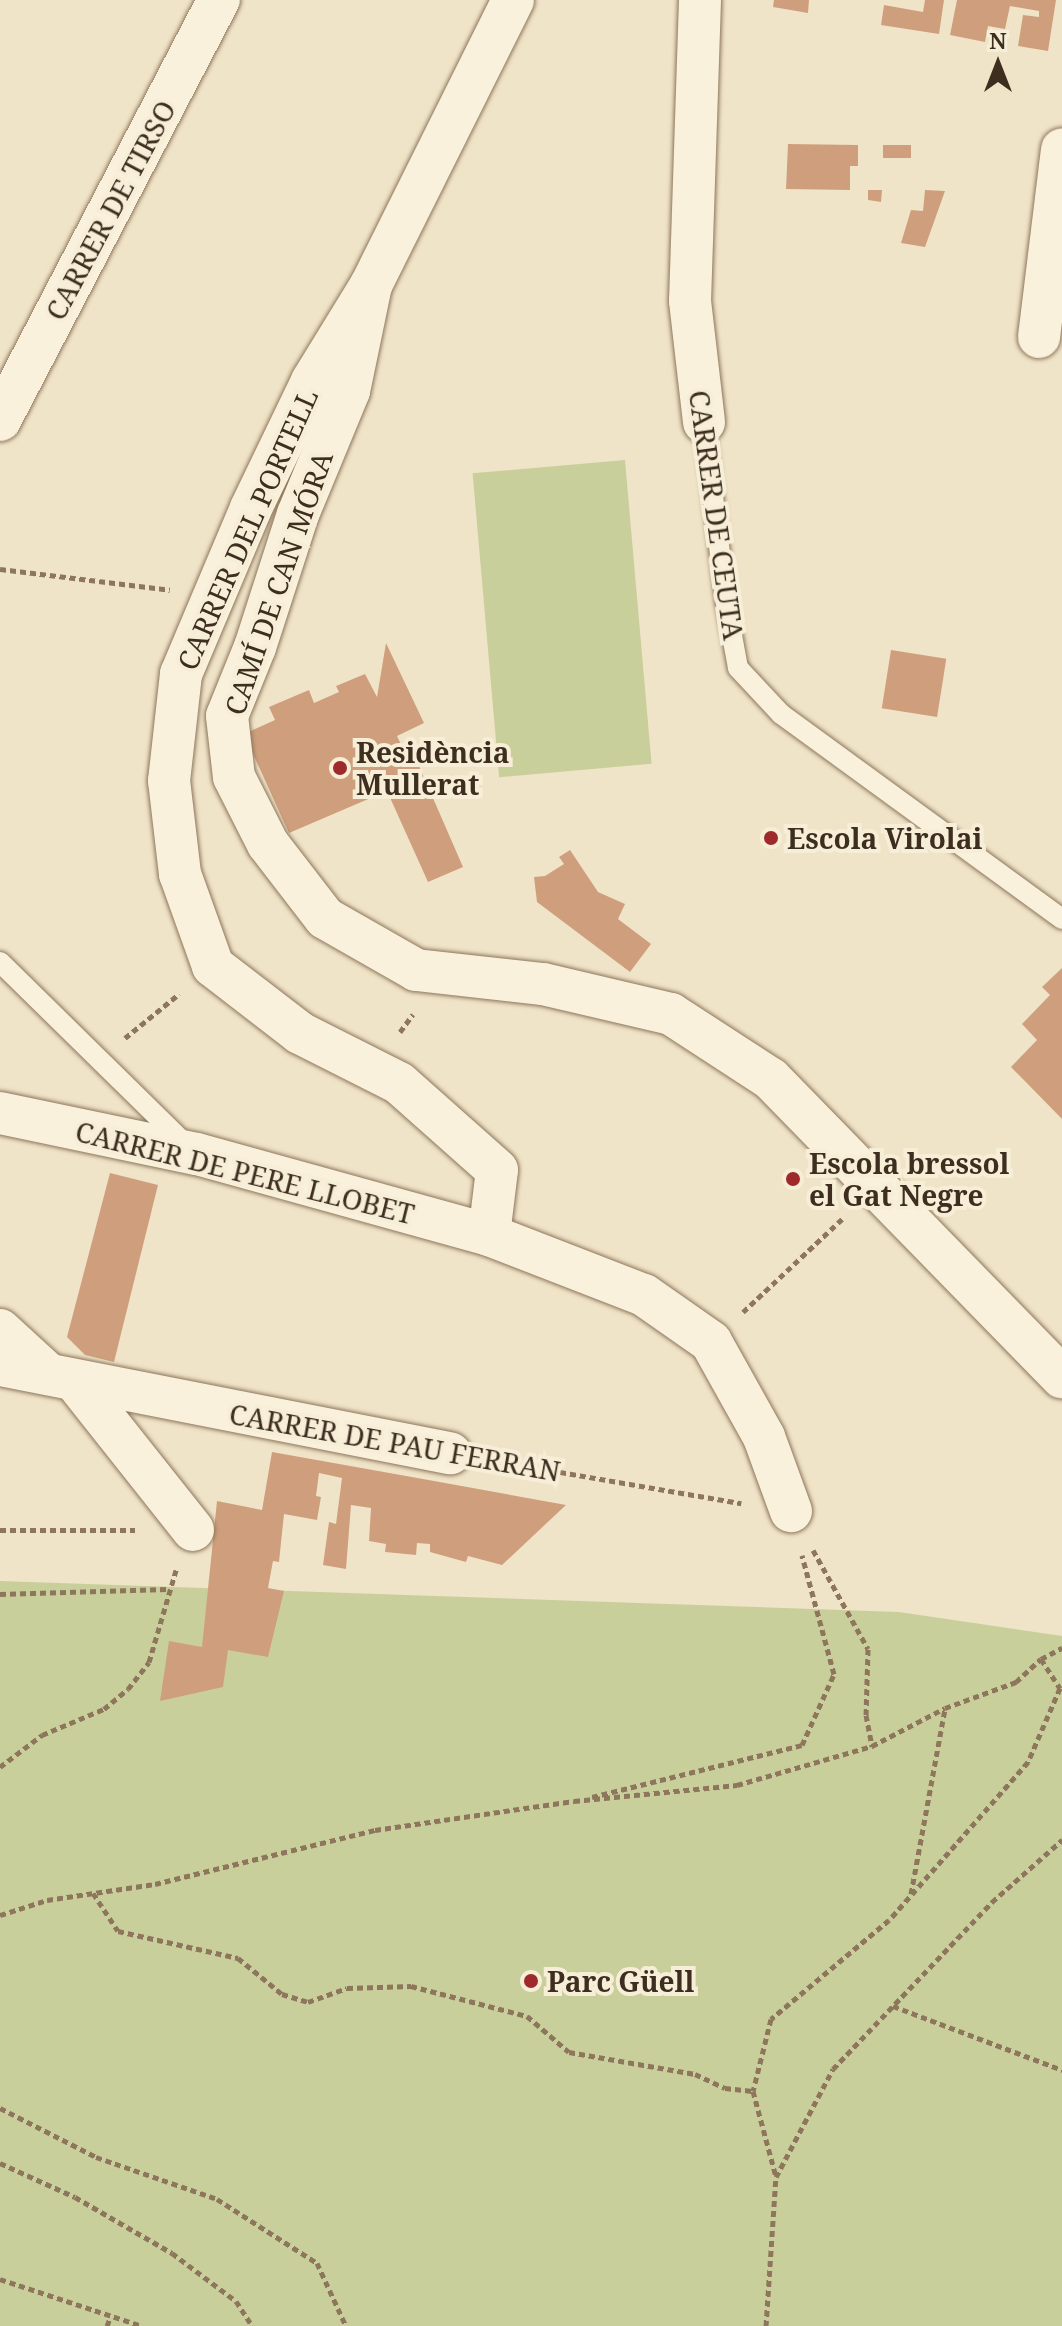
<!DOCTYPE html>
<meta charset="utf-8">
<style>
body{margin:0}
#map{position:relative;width:1062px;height:2326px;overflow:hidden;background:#f0e4c8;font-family:"Noto Serif",serif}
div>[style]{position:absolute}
.green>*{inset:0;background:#c9cf9b;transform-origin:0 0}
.building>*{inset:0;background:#cf9f7d;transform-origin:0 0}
.path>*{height:5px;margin-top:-2.5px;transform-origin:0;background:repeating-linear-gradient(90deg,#8d765c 0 6px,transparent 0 10px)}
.roads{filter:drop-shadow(0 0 2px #8d765c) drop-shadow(0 0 2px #8d765c)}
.lane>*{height:20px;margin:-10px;padding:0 10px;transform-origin:10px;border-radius:10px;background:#faf1dc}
.street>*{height:42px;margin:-21px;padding:0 21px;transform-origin:21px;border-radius:21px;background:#faf1dc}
.dots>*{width:22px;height:22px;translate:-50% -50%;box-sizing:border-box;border:4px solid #f7eed8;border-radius:50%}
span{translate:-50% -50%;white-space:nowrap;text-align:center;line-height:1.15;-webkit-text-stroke:8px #f7eed8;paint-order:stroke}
.street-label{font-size:28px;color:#3d2e20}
.poi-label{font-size:28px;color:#3d2e20;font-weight:700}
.left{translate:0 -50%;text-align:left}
.north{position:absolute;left:958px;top:24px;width:80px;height:80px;-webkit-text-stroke:6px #f7eed8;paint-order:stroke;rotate:0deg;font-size:22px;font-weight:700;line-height:32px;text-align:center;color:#3d2e20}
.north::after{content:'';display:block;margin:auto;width:28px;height:36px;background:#3d2e20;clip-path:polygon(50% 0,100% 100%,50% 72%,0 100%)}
</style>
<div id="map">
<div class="green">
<i style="left:625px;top:460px;width:305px;height:153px;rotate:85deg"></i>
<i style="clip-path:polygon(0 1581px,899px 1612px,1062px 1636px,1062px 2326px,0 2326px)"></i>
</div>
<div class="building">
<i style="clip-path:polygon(774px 0,809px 0,808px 13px,773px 7px)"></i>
<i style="clip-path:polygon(925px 0,944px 0,939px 34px,881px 25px,884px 5px,923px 12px)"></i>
<i style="clip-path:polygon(957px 0,1056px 0,1048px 51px,1018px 46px,1023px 15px,1039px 17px,1039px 11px,1010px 6px,1005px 29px,988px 26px,985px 42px,950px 35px)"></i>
<i style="clip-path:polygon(788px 144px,858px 145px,858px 166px,850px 166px,850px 190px,786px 189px)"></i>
<i style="left:883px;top:145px;width:28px;height:13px"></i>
<i style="clip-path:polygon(868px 190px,882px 190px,881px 202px,868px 200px)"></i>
<i style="clip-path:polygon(925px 190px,945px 191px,925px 247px,901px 243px,911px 210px,923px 211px)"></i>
<i style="clip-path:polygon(386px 643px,424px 723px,397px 736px,409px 761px,416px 759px,463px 867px,428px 882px,387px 791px,289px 833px,244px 734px,275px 720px,269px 707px,309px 690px,314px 703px,339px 692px,336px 686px,365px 674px,377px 697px)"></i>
<i style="left:891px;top:650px;width:56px;height:59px;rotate:9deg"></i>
<i style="clip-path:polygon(570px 850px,598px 892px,625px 904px,618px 919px,651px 944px,630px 972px,537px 902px,534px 877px,545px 876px,564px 864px,559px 857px)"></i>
<i style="clip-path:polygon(1062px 968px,1062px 1119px,1011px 1067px,1037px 1040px,1022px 1024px,1050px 995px,1042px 987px)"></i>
<i style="clip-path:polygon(110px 1173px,158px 1185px,114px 1362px,85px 1355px,67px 1337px)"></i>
<i style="clip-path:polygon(272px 1452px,423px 1479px,566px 1505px,502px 1565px,468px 1556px,466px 1562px,430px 1552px,430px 1544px,417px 1543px,416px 1555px,385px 1552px,386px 1544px,369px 1541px,371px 1508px,351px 1505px,346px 1569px,323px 1565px,329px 1522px,336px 1524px,342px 1478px,319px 1473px,316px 1496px,321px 1497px,317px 1520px,284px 1514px,279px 1562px,273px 1561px,268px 1588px,284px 1591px,268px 1657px,228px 1650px,223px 1687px,160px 1701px,169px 1641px,202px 1647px,217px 1501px,262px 1510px)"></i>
</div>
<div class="path">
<i style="left:0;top:569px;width:171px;rotate:7deg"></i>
<i style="left:400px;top:1032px;width:22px;rotate:-54deg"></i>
<i style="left:125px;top:1038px;width:70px;rotate:-39.2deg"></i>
<i style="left:743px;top:1312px;width:139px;rotate:-43.2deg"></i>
<i style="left:491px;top:1460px;width:254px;rotate:9.8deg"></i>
<i style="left:0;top:1530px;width:135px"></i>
<i style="left:813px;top:1550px;width:113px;rotate:60.9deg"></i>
<i style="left:868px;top:1649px;width:66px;rotate:91.7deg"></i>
<i style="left:866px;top:1715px;width:32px;rotate:79deg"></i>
<i style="left:0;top:1594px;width:167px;rotate:-1.7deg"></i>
<i style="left:1041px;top:1659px;width:24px;rotate:-28deg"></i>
<i style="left:0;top:1767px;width:53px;rotate:-37.3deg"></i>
<i style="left:42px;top:1735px;width:67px;rotate:-22.8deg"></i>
<i style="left:104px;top:1709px;width:31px;rotate:-40deg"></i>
<i style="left:128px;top:1689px;width:34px;rotate:-52deg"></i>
<i style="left:149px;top:1662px;width:96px;rotate:-73.6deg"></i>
<i style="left:592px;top:1797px;width:216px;rotate:-13.9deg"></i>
<i style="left:802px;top:1745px;width:78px;rotate:-65.7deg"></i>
<i style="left:834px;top:1674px;width:123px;rotate:-105.1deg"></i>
<i style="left:93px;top:1893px;width:45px;rotate:56.7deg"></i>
<i style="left:118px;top:1931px;width:123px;rotate:12.7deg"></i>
<i style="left:238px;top:1958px;width:57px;rotate:39.3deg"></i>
<i style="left:282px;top:1994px;width:27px;rotate:17deg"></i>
<i style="left:308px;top:2002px;width:41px;rotate:-19.7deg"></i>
<i style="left:347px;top:1988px;width:64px;rotate:-1.8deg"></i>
<i style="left:411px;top:1986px;width:120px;rotate:14.5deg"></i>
<i style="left:527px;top:2016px;width:55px;rotate:40.6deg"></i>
<i style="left:569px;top:2052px;width:128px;rotate:9.9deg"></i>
<i style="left:695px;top:2074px;width:33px;rotate:25deg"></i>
<i style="left:725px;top:2088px;width:28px;rotate:6deg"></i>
<i style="left:911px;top:1894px;width:189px;rotate:-79.6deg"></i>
<i style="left:0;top:1915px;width:49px;rotate:-17.7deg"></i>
<i style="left:47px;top:1900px;width:109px;rotate:-8.4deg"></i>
<i style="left:155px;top:1884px;width:227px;rotate:-13.8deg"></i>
<i style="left:375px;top:1830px;width:201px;rotate:-8.3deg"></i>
<i style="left:574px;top:1801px;width:164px;rotate:-5.6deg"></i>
<i style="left:737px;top:1785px;width:141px;rotate:-16.1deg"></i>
<i style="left:872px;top:1746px;width:82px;rotate:-27.5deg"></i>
<i style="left:945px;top:1708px;width:76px;rotate:-20.1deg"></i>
<i style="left:1016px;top:1682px;width:34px;rotate:-43deg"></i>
<i style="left:1041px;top:1659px;width:35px;rotate:57deg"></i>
<i style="left:1060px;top:1688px;width:81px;rotate:113.4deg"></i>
<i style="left:1028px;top:1762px;width:210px;rotate:131.3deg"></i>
<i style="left:889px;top:1920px;width:154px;rotate:140deg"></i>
<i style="left:771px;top:2019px;width:74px;rotate:104deg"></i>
<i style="left:753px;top:2091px;width:89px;rotate:75deg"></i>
<i style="left:776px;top:2177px;width:122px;rotate:-62.2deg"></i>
<i style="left:833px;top:2069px;width:231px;rotate:-46.4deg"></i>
<i style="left:992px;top:1902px;width:94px;rotate:-41.5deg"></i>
<i style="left:893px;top:2006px;width:181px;rotate:20.7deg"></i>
<i style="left:0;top:2108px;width:108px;rotate:27deg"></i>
<i style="left:96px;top:2157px;width:128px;rotate:19.1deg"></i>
<i style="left:217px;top:2199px;width:119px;rotate:32.6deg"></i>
<i style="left:317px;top:2263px;width:69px;rotate:65.3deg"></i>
<i style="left:0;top:2163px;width:82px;rotate:24.4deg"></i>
<i style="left:75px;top:2197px;width:112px;rotate:30deg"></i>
<i style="left:172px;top:2253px;width:80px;rotate:36.9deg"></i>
<i style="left:236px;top:2301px;width:30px;rotate:57deg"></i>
<i style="left:0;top:2279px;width:150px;rotate:18.3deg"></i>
<i style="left:107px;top:2326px;width:9px;rotate:-69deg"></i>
<i style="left:766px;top:2326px;width:149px;rotate:-86.2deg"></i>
</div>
<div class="roads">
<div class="lane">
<i style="left:704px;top:422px;width:182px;rotate:83.1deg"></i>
<i style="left:726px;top:603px;width:66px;rotate:79.5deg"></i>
<i style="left:738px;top:668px;width:63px;rotate:46.9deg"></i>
<i style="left:781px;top:714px;width:348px;rotate:36.1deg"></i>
<i style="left:0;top:962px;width:260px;rotate:44.5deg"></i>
</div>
<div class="street">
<i style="left:700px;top:0;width:301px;rotate:91.9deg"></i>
<i style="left:690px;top:301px;width:122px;rotate:83.4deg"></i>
<i style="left:371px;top:285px;width:108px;rotate:101.7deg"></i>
<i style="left:349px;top:391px;width:133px;rotate:112.5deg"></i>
<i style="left:298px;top:514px;width:140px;rotate:107.9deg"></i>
<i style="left:255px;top:647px;width:74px;rotate:112.1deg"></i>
<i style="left:227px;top:716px;width:61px;rotate:83.5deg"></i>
<i style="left:234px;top:777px;width:75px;rotate:63.1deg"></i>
<i style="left:268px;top:844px;width:93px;rotate:52.4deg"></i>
<i style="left:325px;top:918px;width:105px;rotate:29.7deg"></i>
<i style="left:416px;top:970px;width:128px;rotate:6.3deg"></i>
<i style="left:543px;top:984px;width:131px;rotate:13.2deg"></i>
<i style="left:671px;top:1014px;width:119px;rotate:33deg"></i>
<i style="left:771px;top:1079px;width:417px;rotate:45.7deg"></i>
<i style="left:1039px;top:337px;width:189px;rotate:-83deg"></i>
<i style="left:0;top:420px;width:474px;rotate:-62.5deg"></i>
<i style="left:0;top:1113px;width:201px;rotate:11.8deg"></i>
<i style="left:197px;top:1154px;width:303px;rotate:15.5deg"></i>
<i style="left:489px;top:1235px;width:166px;rotate:21.2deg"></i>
<i style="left:644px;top:1295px;width:82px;rotate:35deg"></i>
<i style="left:711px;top:1342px;width:109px;rotate:60.8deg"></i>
<i style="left:764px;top:1437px;width:79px;rotate:70deg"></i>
<i style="left:489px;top:1235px;width:65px;rotate:-83deg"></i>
<i style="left:497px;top:1170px;width:131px;rotate:-138.4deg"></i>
<i style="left:399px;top:1083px;width:111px;rotate:-153.2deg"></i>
<i style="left:300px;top:1033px;width:110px;rotate:-142.4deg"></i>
<i style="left:213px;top:966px;width:98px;rotate:-109.7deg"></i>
<i style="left:180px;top:874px;width:94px;rotate:-96.7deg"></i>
<i style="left:169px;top:781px;width:108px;rotate:-83.6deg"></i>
<i style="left:181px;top:674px;width:180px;rotate:-67.1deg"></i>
<i style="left:251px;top:508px;width:141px;rotate:-64.3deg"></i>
<i style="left:312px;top:381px;width:113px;rotate:-58.4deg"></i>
<i style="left:371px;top:285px;width:318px;rotate:-63.5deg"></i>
<i style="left:0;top:1330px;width:64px;rotate:42.5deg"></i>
<i style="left:0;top:1365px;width:459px;rotate:11.1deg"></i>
<i style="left:75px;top:1381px;width:190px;rotate:51.6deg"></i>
</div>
</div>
<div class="dots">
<i style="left:340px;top:768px;background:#9e2a2b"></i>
<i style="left:771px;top:838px;background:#9e2a2b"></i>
<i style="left:793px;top:1179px;background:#9e2a2b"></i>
<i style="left:531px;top:1981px;background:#9e2a2b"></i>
</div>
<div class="street-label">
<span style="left:110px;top:210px;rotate:-62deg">CARRER DE TIRSO</span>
<span style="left:717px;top:515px;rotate:82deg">CARRER DE CEUTA</span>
<span style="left:247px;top:529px;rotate:-66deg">CARRER DEL PORTELL</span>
<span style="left:278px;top:583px;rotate:-71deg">CAMÍ DE CAN MÓRA</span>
<span style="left:245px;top:1172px;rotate:14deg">CARRER DE PERE LLOBET</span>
<span style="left:395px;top:1442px;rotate:10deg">CARRER DE PAU FERRAN</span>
</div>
<div class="poi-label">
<span class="left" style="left:356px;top:768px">Residència<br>Mullerat</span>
<span class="left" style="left:787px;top:838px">Escola Virolai</span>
<span class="left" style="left:809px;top:1179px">Escola bressol<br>el Gat Negre</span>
<span class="left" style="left:547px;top:1981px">Parc Güell</span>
</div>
<div class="north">N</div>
</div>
